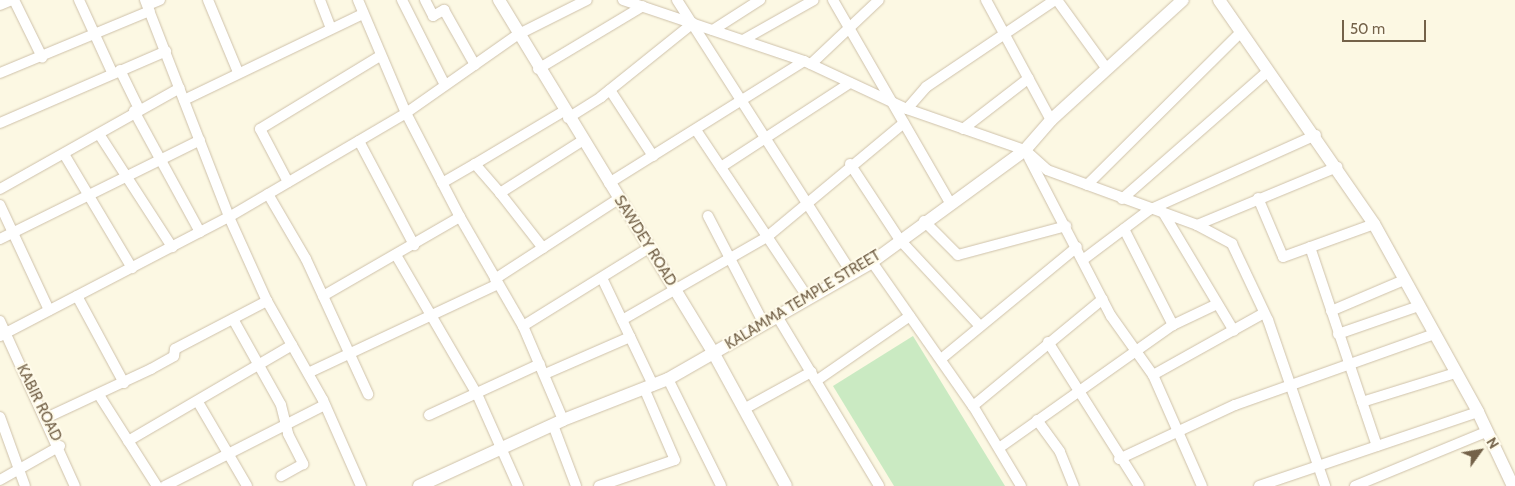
<!DOCTYPE html>
<style>
body{margin:0}
#map{position:relative;width:1515px;height:486px;overflow:hidden;background:#fcf8e3;font-family:Cabin,sans-serif}
div>[style]{position:absolute}
.green>*{inset:0;background:#caeac2}
.roads{filter:drop-shadow(0 0 1px #cec1aa) drop-shadow(0 0 1px #cec1aa)}
.minor>*{height:10px;margin:-5px;padding:0 5px;transform-origin:5px;border-radius:5px;background:#fff}
.tertiary>*{height:12px;margin:-6px;padding:0 6px;transform-origin:6px;border-radius:6px;background:#fff}
span{translate:-50% -50%;white-space:nowrap;text-align:center;line-height:1.15;-webkit-text-stroke:4px #fffbea;paint-order:stroke}
.street-label{font-size:15px;color:#746249}
.north{position:absolute;left:1455px;top:426px;width:50px;height:50px;-webkit-text-stroke:4px #fffbea;paint-order:stroke;rotate:58deg;font-size:14px;font-weight:700;line-height:20px;text-align:center;color:#746249}
.north::after{content:'';display:block;margin:auto;width:18px;height:22px;background:#746249;clip-path:polygon(50% 0,100% 100%,50% 72%,0 100%)}
.scale{position:absolute;left:1342px;top:20px;width:84px;height:22px;box-sizing:border-box;border:2px solid #746249;border-top:0;padding-left:6px;font-size:15px;line-height:18px;white-space:nowrap;color:#746249;-webkit-text-stroke:4px #fffbea;paint-order:stroke}
</style>
<div id="map">
<div class="green">
<i style="clip-path:polygon(913px 336px,1005px 486px,894px 486px,833px 386px)"></i>
</div>
<div class="roads">
<div class="minor">
<i style="left:14px;top:0;width:64px;rotate:63.8deg"></i>
<i style="left:79px;top:0;width:79px;rotate:65.4deg"></i>
<i style="left:145px;top:0;width:233px;rotate:68.8deg"></i>
<i style="left:229px;top:217px;width:92px;rotate:65.7deg"></i>
<i style="left:267px;top:301px;width:114px;rotate:60.5deg"></i>
<i style="left:323px;top:400px;width:94px;rotate:66.2deg"></i>
<i style="left:208px;top:0;width:78px;rotate:67.4deg"></i>
<i style="left:320px;top:0;width:30px;rotate:69deg"></i>
<i style="left:358px;top:0;width:123px;rotate:67deg"></i>
<i style="left:406px;top:113px;width:117px;rotate:62.6deg"></i>
<i style="left:460px;top:217px;width:126px;rotate:60deg"></i>
<i style="left:523px;top:326px;width:102px;rotate:66.9deg"></i>
<i style="left:402px;top:0;width:95px;rotate:63.2deg"></i>
<i style="left:425px;top:0;width:18px;rotate:63deg"></i>
<i style="left:433px;top:16px;width:13px;rotate:-29deg"></i>
<i style="left:444px;top:10px;width:63px;rotate:60.6deg"></i>
<i style="left:623px;top:0;width:191px;rotate:18.6deg"></i>
<i style="left:804px;top:61px;width:114px;rotate:25deg"></i>
<i style="left:907px;top:109px;width:125px;rotate:19.2deg"></i>
<i style="left:1025px;top:150px;width:30px;rotate:42deg"></i>
<i style="left:1047px;top:170px;width:160px;rotate:20.1deg"></i>
<i style="left:1197px;top:225px;width:40px;rotate:28deg"></i>
<i style="left:1232px;top:244px;width:84px;rotate:64.7deg"></i>
<i style="left:1268px;top:320px;width:176px;rotate:71deg"></i>
<i style="left:677px;top:0;width:322px;rotate:57.4deg"></i>
<i style="left:833px;top:0;width:234px;rotate:60deg"></i>
<i style="left:986px;top:0;width:136px;rotate:61.6deg"></i>
<i style="left:1057px;top:0;width:85px;rotate:54.1deg"></i>
<i style="left:0;top:5px;width:13px;rotate:-23deg"></i>
<i style="left:148px;top:5px;width:13px;rotate:-23deg"></i>
<i style="left:713px;top:30px;width:56px;rotate:-32.6deg"></i>
<i style="left:743px;top:40px;width:81px;rotate:-29.4deg"></i>
<i style="left:811px;top:64px;width:93px;rotate:-43.3deg"></i>
<i style="left:538px;top:69px;width:122px;rotate:-31deg"></i>
<i style="left:120px;top:70px;width:43px;rotate:64deg"></i>
<i style="left:0;top:73px;width:162px;rotate:-22.5deg"></i>
<i style="left:610px;top:90px;width:79px;rotate:56.9deg"></i>
<i style="left:184px;top:100px;width:199px;rotate:-25.7deg"></i>
<i style="left:907px;top:109px;width:29px;rotate:-49deg"></i>
<i style="left:926px;top:87px;width:156px;rotate:-34deg"></i>
<i style="left:134px;top:111px;width:138px;rotate:61.4deg"></i>
<i style="left:564px;top:111px;width:104px;rotate:149.2deg"></i>
<i style="left:475px;top:164px;width:38px;rotate:49deg"></i>
<i style="left:500px;top:193px;width:97px;rotate:-32.4deg"></i>
<i style="left:568px;top:118px;width:39px;rotate:-32deg"></i>
<i style="left:601px;top:97px;width:118px;rotate:-38.8deg"></i>
<i style="left:0;top:123px;width:181px;rotate:-23.4deg"></i>
<i style="left:963px;top:129px;width:83px;rotate:-37.7deg"></i>
<i style="left:696px;top:130px;width:202px;rotate:56.3deg"></i>
<i style="left:99px;top:134px;width:135px;rotate:57.1deg"></i>
<i style="left:359px;top:141px;width:118px;rotate:62.1deg"></i>
<i style="left:64px;top:154px;width:133px;rotate:59.2deg"></i>
<i style="left:1029px;top:158px;width:178px;rotate:62.6deg"></i>
<i style="left:1111px;top:316px;width:72px;rotate:54.6deg"></i>
<i style="left:1153px;top:375px;width:121px;rotate:66.2deg"></i>
<i style="left:850px;top:164px;width:91px;rotate:56.7deg"></i>
<i style="left:900px;top:240px;width:115px;rotate:47.1deg"></i>
<i style="left:721px;top:167px;width:154px;rotate:-33.1deg"></i>
<i style="left:288px;top:182px;width:60px;rotate:-117.8deg"></i>
<i style="left:260px;top:129px;width:140px;rotate:-31.3deg"></i>
<i style="left:442px;top:183px;width:38px;rotate:-30deg"></i>
<i style="left:609px;top:183px;width:230px;rotate:-32deg"></i>
<i style="left:1087px;top:185px;width:217px;rotate:-44.8deg"></i>
<i style="left:0;top:189px;width:206px;rotate:-29.3deg"></i>
<i style="left:500px;top:193px;width:70px;rotate:52deg"></i>
<i style="left:268px;top:194px;width:75px;rotate:59.7deg"></i>
<i style="left:306px;top:259px;width:149px;rotate:65.3deg"></i>
<i style="left:1258px;top:198px;width:64px;rotate:67deg"></i>
<i style="left:1283px;top:257px;width:97px;rotate:-19.9deg"></i>
<i style="left:1122px;top:199px;width:193px;rotate:-41.2deg"></i>
<i style="left:0;top:205px;width:116px;rotate:65deg"></i>
<i style="left:1164px;top:214px;width:136px;rotate:59.1deg"></i>
<i style="left:708px;top:216px;width:122px;rotate:62.6deg"></i>
<i style="left:924px;top:221px;width:48px;rotate:45deg"></i>
<i style="left:958px;top:255px;width:112px;rotate:-15deg"></i>
<i style="left:1197px;top:225px;width:152px;rotate:-22.5deg"></i>
<i style="left:1124px;top:229px;width:108px;rotate:63deg"></i>
<i style="left:0;top:239px;width:223px;rotate:-26.3deg"></i>
<i style="left:1310px;top:247px;width:210px;rotate:71.4deg"></i>
<i style="left:396px;top:255px;width:161px;rotate:59.8deg"></i>
<i style="left:477px;top:394px;width:101px;rotate:66deg"></i>
<i style="left:1084px;top:259px;width:81px;rotate:-37deg"></i>
<i style="left:1149px;top:210px;width:183px;rotate:-24.2deg"></i>
<i style="left:872px;top:262px;width:176px;rotate:55deg"></i>
<i style="left:973px;top:406px;width:93px;rotate:59deg"></i>
<i style="left:602px;top:278px;width:119px;rotate:64.5deg"></i>
<i style="left:495px;top:279px;width:147px;rotate:-33deg"></i>
<i style="left:77px;top:296px;width:99px;rotate:61.6deg"></i>
<i style="left:323px;top:296px;width:158px;rotate:-30deg"></i>
<i style="left:1331px;top:311px;width:79px;rotate:-23deg"></i>
<i style="left:777px;top:316px;width:198px;rotate:59deg"></i>
<i style="left:233px;top:319px;width:98px;rotate:60.8deg"></i>
<i style="left:281px;top:405px;width:30px;rotate:76deg"></i>
<i style="left:288px;top:434px;width:34px;rotate:63deg"></i>
<i style="left:303px;top:464px;width:25px;rotate:151deg"></i>
<i style="left:622px;top:320px;width:167px;rotate:-29.8deg"></i>
<i style="left:767px;top:237px;width:178px;rotate:-39.8deg"></i>
<i style="left:0;top:321px;width:181px;rotate:65.6deg"></i>
<i style="left:523px;top:326px;width:148px;rotate:-31.8deg"></i>
<i style="left:1338px;top:334px;width:86px;rotate:-19.1deg"></i>
<i style="left:0;top:336px;width:258px;rotate:-27.5deg"></i>
<i style="left:229px;top:217px;width:205px;rotate:-30.4deg"></i>
<i style="left:406px;top:113px;width:136px;rotate:-35.1deg"></i>
<i style="left:517px;top:35px;width:78px;rotate:-26.6deg"></i>
<i style="left:1048px;top:342px;width:170px;rotate:57.7deg"></i>
<i style="left:941px;top:359px;width:176px;rotate:-39.5deg"></i>
<i style="left:308px;top:373px;width:210px;rotate:-25.1deg"></i>
<i style="left:545px;top:374px;width:93px;rotate:-23.5deg"></i>
<i style="left:1153px;top:375px;width:127px;rotate:-29.2deg"></i>
<i style="left:668px;top:379px;width:119px;rotate:63.6deg"></i>
<i style="left:816px;top:381px;width:114px;rotate:-34.7deg"></i>
<i style="left:99px;top:395px;width:108px;rotate:57.5deg"></i>
<i style="left:198px;top:402px;width:97px;rotate:59.7deg"></i>
<i style="left:1362px;top:402px;width:97px;rotate:-17.3deg"></i>
<i style="left:973px;top:406px;width:168px;rotate:-39.5deg"></i>
<i style="left:744px;top:409px;width:77px;rotate:-28.9deg"></i>
<i style="left:429px;top:415px;width:122px;rotate:-24.7deg"></i>
<i style="left:0;top:417px;width:73px;rotate:70.1deg"></i>
<i style="left:46px;top:418px;width:116px;rotate:-25deg"></i>
<i style="left:151px;top:369px;width:26px;rotate:-29deg"></i>
<i style="left:174px;top:356px;width:7px;rotate:-82deg"></i>
<i style="left:175px;top:349px;width:104px;rotate:-27.6deg"></i>
<i style="left:1037px;top:420px;width:39px;rotate:54deg"></i>
<i style="left:1060px;top:452px;width:37px;rotate:68deg"></i>
<i style="left:553px;top:425px;width:65px;rotate:69.3deg"></i>
<i style="left:128px;top:441px;width:190px;rotate:-30.3deg"></i>
<i style="left:999px;top:448px;width:213px;rotate:-35.3deg"></i>
<i style="left:1173px;top:325px;width:49px;rotate:-25.5deg"></i>
<i style="left:1119px;top:459px;width:128px;rotate:-25deg"></i>
<i style="left:1235px;top:405px;width:211px;rotate:-19.6deg"></i>
<i style="left:0;top:480px;width:69px;rotate:-29.5deg"></i>
<i style="left:165px;top:486px;width:179px;rotate:-26.9deg"></i>
<i style="left:599px;top:486px;width:80px;rotate:-18.9deg"></i>
<i style="left:675px;top:460px;width:78px;rotate:-113.3deg"></i>
<i style="left:1259px;top:486px;width:231px;rotate:-18.7deg"></i>
<i style="left:1355px;top:486px;width:142px;rotate:-22.4deg"></i>
</div>
<div class="tertiary">
<i style="left:499px;top:0;width:414px;rotate:58.7deg"></i>
<i style="left:714px;top:354px;width:150px;rotate:61.4deg"></i>
<i style="left:1219px;top:0;width:272px;rotate:55.3deg"></i>
<i style="left:1374px;top:224px;width:215px;rotate:61deg"></i>
<i style="left:1478px;top:412px;width:82px;rotate:64.7deg"></i>
<i style="left:419px;top:486px;width:158px;rotate:-24.6deg"></i>
<i style="left:563px;top:420px;width:113px;rotate:-21.3deg"></i>
<i style="left:668px;top:379px;width:235px;rotate:-29.8deg"></i>
<i style="left:872px;top:262px;width:190px;rotate:-36.2deg"></i>
<i style="left:1025px;top:150px;width:40px;rotate:-49deg"></i>
<i style="left:1051px;top:120px;width:178px;rotate:-42.3deg"></i>
</div>
</div>
<div class="street-label">
<span style="left:645px;top:241px;rotate:58deg">SAWDEY ROAD</span>
<span style="left:803px;top:300px;rotate:-31deg">KALAMMA TEMPLE STREET</span>
<span style="left:39px;top:403px;rotate:64deg">KABIR ROAD</span>
</div>
<div class="north">N</div>
<div class="scale">50 m</div>
</div>
